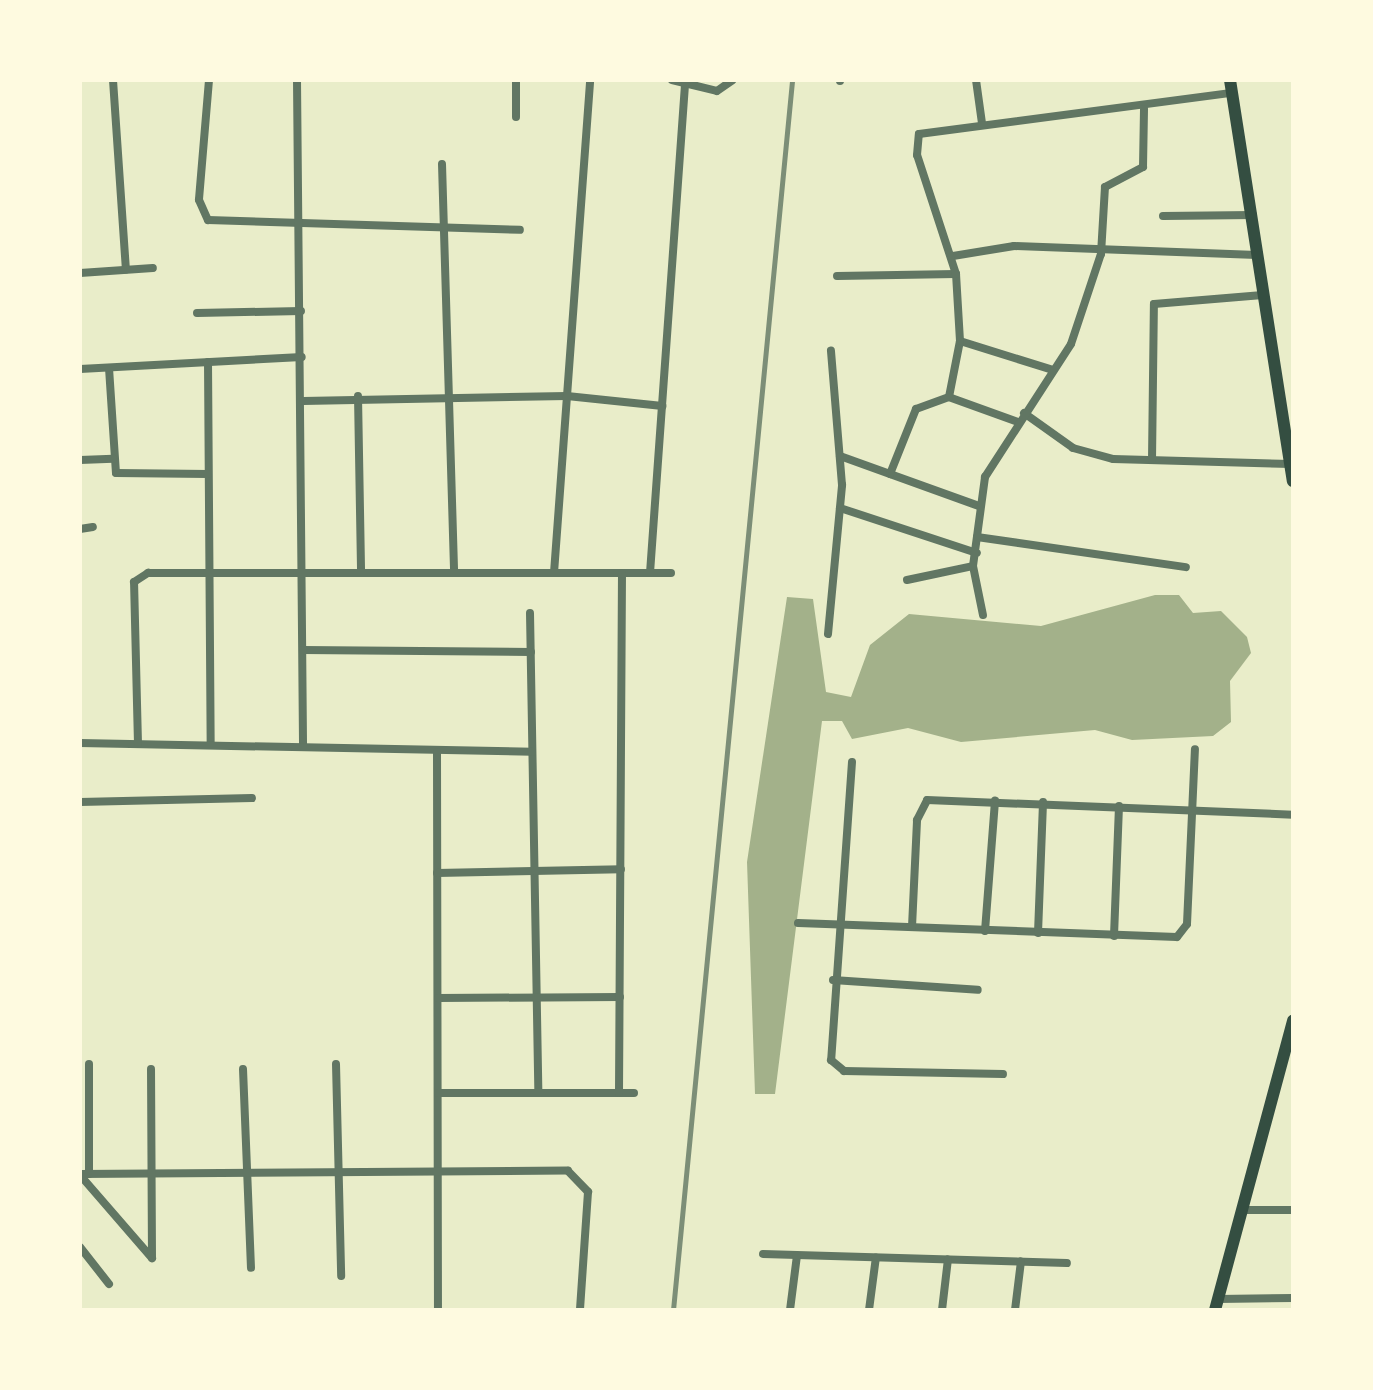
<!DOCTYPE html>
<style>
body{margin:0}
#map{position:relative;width:1373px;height:1390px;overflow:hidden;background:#e9edc9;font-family:Rubik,sans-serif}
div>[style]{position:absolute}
.water>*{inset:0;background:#a3b18a}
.minor>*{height:8px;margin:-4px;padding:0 4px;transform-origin:4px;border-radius:4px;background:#617663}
.primary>*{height:12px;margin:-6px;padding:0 6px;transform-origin:6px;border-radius:6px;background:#344e41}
.rail>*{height:5px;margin:-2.5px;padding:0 2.5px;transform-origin:2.5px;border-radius:2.5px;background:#7c8e77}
span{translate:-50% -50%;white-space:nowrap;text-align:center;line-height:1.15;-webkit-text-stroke:10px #fefae0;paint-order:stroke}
.frame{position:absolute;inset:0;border:82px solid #fefae0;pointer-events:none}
</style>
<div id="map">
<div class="water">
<i style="clip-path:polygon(1155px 595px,1179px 595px,1193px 613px,1221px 611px,1247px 637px,1251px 653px,1230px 681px,1231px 722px,1213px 736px,1132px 740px,1095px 730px,961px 742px,908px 728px,852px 739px,842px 721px,822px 721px,775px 1094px,755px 1094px,747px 862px,787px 597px,813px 599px,826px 692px,851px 697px,870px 645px,909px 614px,1041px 626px)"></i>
</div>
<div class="minor">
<i style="left:113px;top:80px;width:190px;rotate:86.1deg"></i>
<i style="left:209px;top:80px;width:120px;rotate:94.8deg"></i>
<i style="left:199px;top:200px;width:22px;rotate:66deg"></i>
<i style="left:208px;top:220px;width:312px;rotate:1.8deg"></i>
<i style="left:297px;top:80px;width:665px;rotate:89.48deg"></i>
<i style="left:672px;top:80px;width:46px;rotate:13.7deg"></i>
<i style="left:717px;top:91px;width:19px;rotate:-35deg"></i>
<i style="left:976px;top:80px;width:43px;rotate:82.1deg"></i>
<i style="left:840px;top:81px;width:1px;rotate:-90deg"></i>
<i style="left:516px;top:117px;width:37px;rotate:-90deg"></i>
<i style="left:442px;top:164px;width:409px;rotate:88.3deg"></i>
<i style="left:1163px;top:216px;width:90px;rotate:-0.6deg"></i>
<i style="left:953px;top:256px;width:62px;rotate:-9.3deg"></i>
<i style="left:1014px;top:246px;width:243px;rotate:2.1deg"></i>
<i style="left:80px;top:273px;width:73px;rotate:-3.9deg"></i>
<i style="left:837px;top:276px;width:119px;rotate:-1deg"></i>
<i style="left:197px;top:313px;width:104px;rotate:-1.1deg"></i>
<i style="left:960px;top:341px;width:97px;rotate:17.3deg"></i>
<i style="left:208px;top:362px;width:383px;rotate:89.6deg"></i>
<i style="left:109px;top:368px;width:105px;rotate:86.2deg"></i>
<i style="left:116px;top:473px;width:92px;rotate:0.6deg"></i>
<i style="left:80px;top:369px;width:222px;rotate:-3.1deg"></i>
<i style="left:358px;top:396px;width:177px;rotate:89deg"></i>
<i style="left:303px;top:401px;width:264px;rotate:-1.1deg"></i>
<i style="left:567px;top:396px;width:96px;rotate:6deg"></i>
<i style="left:1024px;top:413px;width:60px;rotate:35.5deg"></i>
<i style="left:1073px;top:448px;width:41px;rotate:15.4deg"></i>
<i style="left:1113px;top:459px;width:178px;rotate:1.6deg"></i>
<i style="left:1018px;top:422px;width:73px;rotate:-160.1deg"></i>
<i style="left:949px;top:397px;width:57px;rotate:-78.9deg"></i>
<i style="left:960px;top:341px;width:67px;rotate:-93.4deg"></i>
<i style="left:956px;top:274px;width:125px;rotate:-108.1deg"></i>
<i style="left:917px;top:155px;width:21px;rotate:-85deg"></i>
<i style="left:919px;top:134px;width:315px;rotate:-7.5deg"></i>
<i style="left:840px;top:456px;width:148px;rotate:19.8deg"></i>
<i style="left:80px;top:460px;width:33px;rotate:-2deg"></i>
<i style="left:1152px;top:460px;width:156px;rotate:-89.3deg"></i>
<i style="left:1154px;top:304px;width:109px;rotate:-4.7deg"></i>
<i style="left:890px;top:474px;width:70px;rotate:-68.2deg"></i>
<i style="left:916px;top:409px;width:35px;rotate:-20deg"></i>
<i style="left:840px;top:508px;width:144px;rotate:18.2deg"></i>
<i style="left:80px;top:529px;width:13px;rotate:-9deg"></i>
<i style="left:977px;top:537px;width:211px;rotate:8.2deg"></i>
<i style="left:973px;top:566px;width:50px;rotate:78.5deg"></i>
<i style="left:554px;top:573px;width:494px;rotate:-85.8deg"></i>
<i style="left:650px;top:573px;width:494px;rotate:-85.9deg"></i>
<i style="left:907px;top:580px;width:67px;rotate:-12deg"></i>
<i style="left:973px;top:566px;width:90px;rotate:-82.3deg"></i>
<i style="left:985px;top:477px;width:158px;rotate:-57.1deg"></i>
<i style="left:1071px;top:344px;width:95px;rotate:-71.6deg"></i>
<i style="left:1101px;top:254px;width:67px;rotate:-86.6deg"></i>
<i style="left:1105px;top:187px;width:43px;rotate:-27.8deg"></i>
<i style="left:1143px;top:167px;width:58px;rotate:-89deg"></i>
<i style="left:530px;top:613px;width:480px;rotate:89deg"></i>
<i style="left:828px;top:634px;width:150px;rotate:-84.6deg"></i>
<i style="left:842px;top:485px;width:135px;rotate:-94.7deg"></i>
<i style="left:303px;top:650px;width:228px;rotate:0.5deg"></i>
<i style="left:80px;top:743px;width:452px;rotate:1.1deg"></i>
<i style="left:138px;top:744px;width:162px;rotate:-91.4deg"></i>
<i style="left:134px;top:582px;width:17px;rotate:-33deg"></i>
<i style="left:148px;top:573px;width:523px"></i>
<i style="left:437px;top:752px;width:558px;rotate:89.9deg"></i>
<i style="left:852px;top:762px;width:299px;rotate:94deg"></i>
<i style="left:831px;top:1060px;width:17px;rotate:40deg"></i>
<i style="left:844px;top:1071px;width:159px;rotate:1.1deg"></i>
<i style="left:80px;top:802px;width:172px;rotate:-1.3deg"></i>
<i style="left:437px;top:873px;width:184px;rotate:-1.2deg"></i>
<i style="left:798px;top:923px;width:379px;rotate:2.1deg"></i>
<i style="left:1177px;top:937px;width:16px;rotate:-52deg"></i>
<i style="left:1187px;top:924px;width:175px;rotate:-87.4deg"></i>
<i style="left:912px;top:927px;width:107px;rotate:-87.3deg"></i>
<i style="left:917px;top:820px;width:22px;rotate:-63deg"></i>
<i style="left:927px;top:800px;width:366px;rotate:2.3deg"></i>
<i style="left:985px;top:931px;width:131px;rotate:-85.6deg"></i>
<i style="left:1038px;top:933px;width:131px;rotate:-87.8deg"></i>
<i style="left:1114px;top:936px;width:130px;rotate:-87.8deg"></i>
<i style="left:833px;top:980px;width:145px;rotate:3.9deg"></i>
<i style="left:438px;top:998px;width:182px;rotate:-0.3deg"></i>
<i style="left:336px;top:1064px;width:212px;rotate:88.6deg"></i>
<i style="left:243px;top:1069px;width:199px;rotate:87.7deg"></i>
<i style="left:438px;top:1093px;width:196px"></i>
<i style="left:619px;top:1093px;width:520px;rotate:-89.67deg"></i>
<i style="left:80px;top:1174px;width:488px;rotate:-0.4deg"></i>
<i style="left:568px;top:1171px;width:29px;rotate:46deg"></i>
<i style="left:588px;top:1192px;width:118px;rotate:93.9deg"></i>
<i style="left:89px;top:1174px;width:110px;rotate:-90deg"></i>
<i style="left:80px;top:1175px;width:110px;rotate:49.1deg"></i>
<i style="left:152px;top:1258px;width:189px;rotate:-90.3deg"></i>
<i style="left:1244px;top:1210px;width:49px"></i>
<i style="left:80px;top:1247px;width:47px;rotate:51.9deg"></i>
<i style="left:763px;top:1254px;width:304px;rotate:1.7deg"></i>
<i style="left:1218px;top:1299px;width:75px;rotate:-0.8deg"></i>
<i style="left:790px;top:1310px;width:55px;rotate:-82.7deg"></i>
<i style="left:869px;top:1310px;width:53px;rotate:-82.5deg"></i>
<i style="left:942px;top:1310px;width:51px;rotate:-83.3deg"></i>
<i style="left:1015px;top:1310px;width:49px;rotate:-83deg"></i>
</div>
<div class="primary">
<i style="left:1230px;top:80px;width:406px;rotate:81.1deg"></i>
<i style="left:1215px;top:1310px;width:300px;rotate:-74.9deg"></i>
</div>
<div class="rail">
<i style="left:673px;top:1310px;width:1236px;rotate:-84.47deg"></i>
</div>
<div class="frame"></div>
</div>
